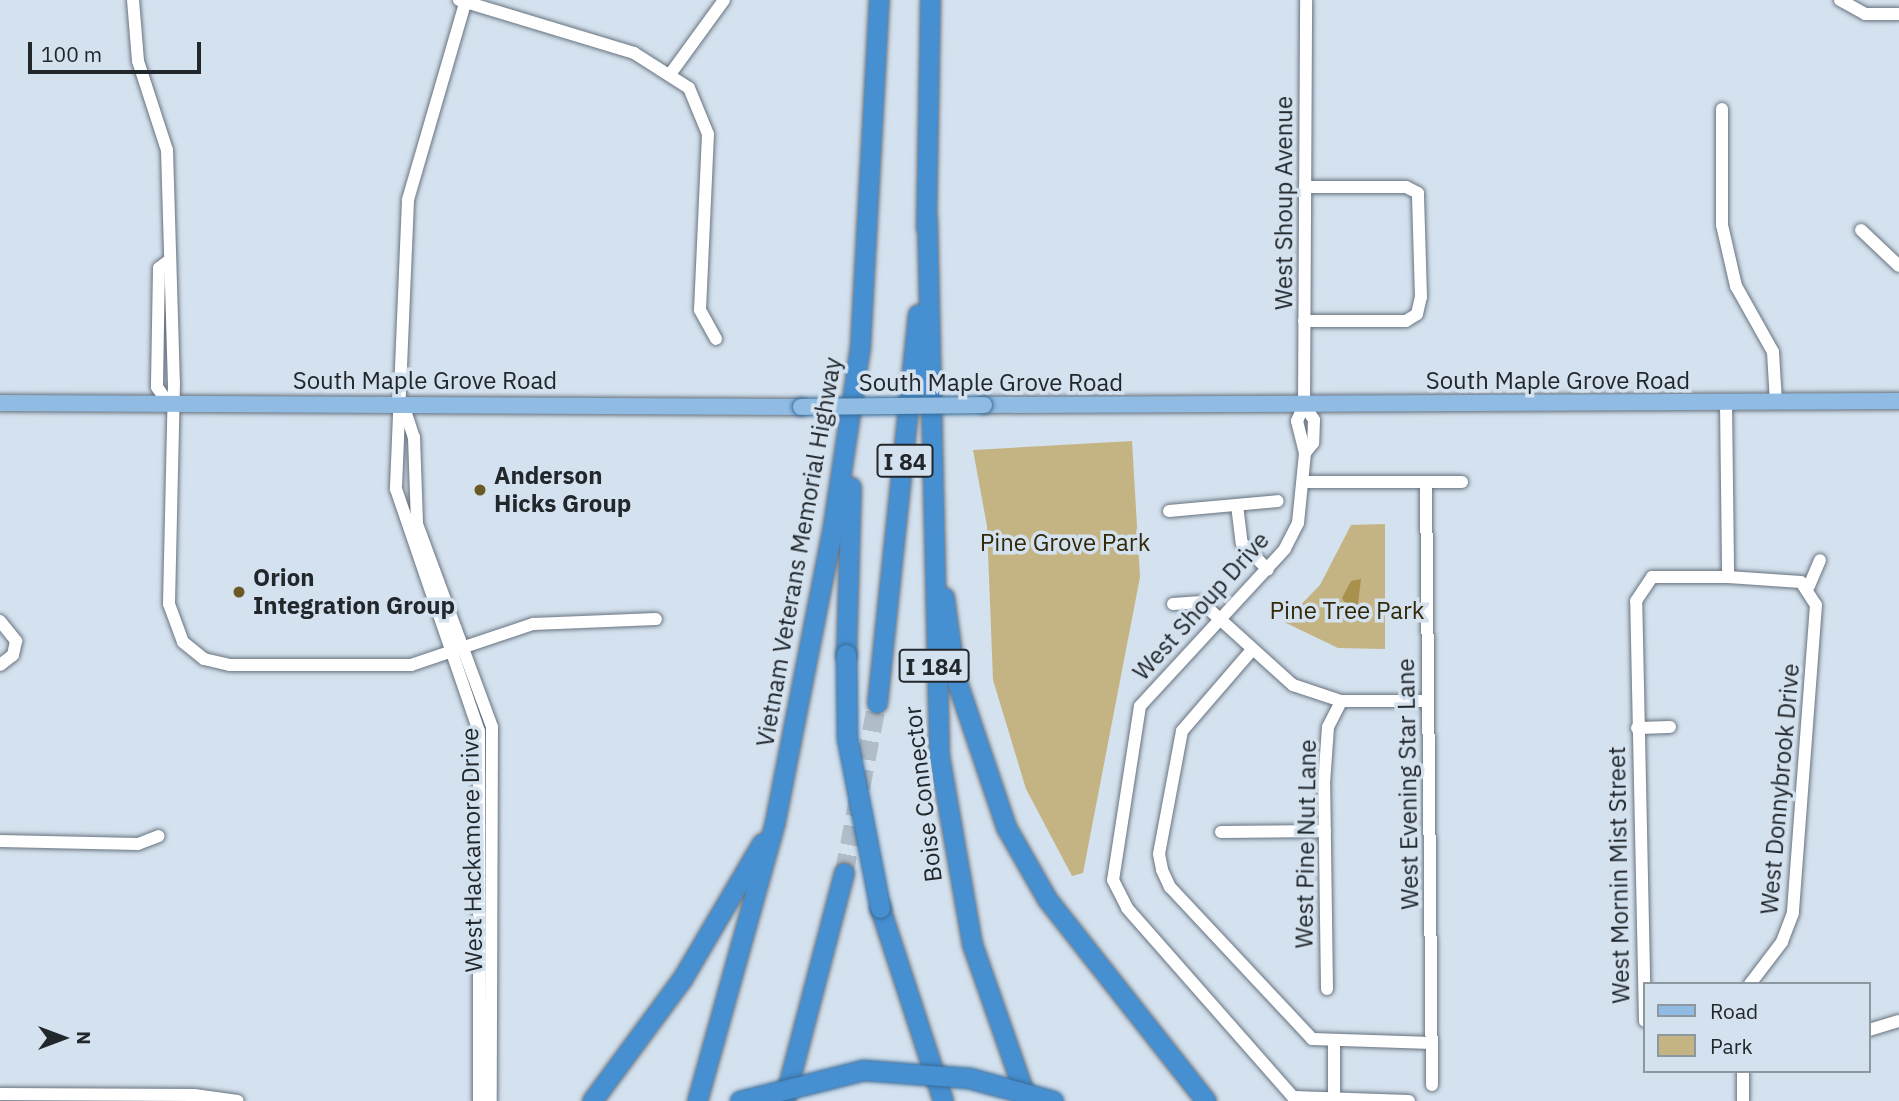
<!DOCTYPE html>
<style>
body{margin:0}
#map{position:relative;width:1899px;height:1101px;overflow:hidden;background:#d4e1ee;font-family:"IBM Plex Sans",sans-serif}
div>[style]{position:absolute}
.green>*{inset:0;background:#c4b484}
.water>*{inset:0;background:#a8914d}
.highway-tunnel>*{height:19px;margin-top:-9.5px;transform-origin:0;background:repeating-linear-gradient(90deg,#b0bcc7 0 19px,transparent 0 29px)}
.roads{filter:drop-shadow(0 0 2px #67737f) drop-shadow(0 0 2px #67737f)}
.minor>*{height:12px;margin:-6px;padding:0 6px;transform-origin:6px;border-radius:6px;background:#fff}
.major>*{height:16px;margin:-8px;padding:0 8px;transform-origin:8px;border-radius:8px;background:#90bce3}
.highway>*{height:19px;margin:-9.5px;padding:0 9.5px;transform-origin:9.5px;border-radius:9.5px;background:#468fd1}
.bridges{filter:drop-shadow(0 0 2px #396b97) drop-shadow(0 0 2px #396b97)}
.major-bridge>*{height:16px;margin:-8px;padding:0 8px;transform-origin:8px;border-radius:8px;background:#90bce3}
.highway-bridge>*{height:19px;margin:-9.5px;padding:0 9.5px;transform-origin:9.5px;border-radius:9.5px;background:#468fd1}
.dots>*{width:19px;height:19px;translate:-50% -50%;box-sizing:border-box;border:4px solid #d4e1ee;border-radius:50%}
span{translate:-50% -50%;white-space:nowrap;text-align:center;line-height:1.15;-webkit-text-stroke:7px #d4e1ee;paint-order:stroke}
.shield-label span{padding:2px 5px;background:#d4e1ee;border:2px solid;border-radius:5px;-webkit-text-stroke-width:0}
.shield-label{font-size:23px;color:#22272c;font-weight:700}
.street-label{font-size:24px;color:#22272c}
.poi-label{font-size:24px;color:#22272c;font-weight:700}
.left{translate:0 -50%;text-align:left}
.park-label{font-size:24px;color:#332909}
.legend{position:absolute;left:1643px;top:982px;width:228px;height:91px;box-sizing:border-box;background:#d4e1ee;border:2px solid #8d97a0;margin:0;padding:9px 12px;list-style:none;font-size:21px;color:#22272c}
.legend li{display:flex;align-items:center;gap:14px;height:35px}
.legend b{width:35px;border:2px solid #8d97a0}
.north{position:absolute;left:28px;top:1003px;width:70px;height:70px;-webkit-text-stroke:5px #d4e1ee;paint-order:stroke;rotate:90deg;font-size:19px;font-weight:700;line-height:28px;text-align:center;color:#22272c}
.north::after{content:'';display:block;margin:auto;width:24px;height:32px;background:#22272c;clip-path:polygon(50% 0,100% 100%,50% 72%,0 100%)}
.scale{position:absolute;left:28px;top:42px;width:173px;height:32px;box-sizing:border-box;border:4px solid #22272c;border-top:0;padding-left:9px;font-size:21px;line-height:24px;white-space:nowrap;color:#22272c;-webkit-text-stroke:5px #d4e1ee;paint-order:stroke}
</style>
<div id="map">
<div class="green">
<i style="clip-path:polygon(1132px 441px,1140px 577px,1083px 873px,1072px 876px,1026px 789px,993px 680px,987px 526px,973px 450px)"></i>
<i style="clip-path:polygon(1385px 524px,1385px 649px,1338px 648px,1284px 622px,1320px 585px,1351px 525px)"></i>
</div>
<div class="water">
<i style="clip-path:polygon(1361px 579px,1358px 604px,1348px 609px,1342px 598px,1351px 581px)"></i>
</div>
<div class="highway-tunnel">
<i style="left:844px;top:873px;width:173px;rotate:-79deg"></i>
</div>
<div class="roads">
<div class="minor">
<i style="left:133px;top:0;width:61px;rotate:85.3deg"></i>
<i style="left:138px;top:61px;width:94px;rotate:72deg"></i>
<i style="left:167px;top:150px;width:233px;rotate:88.3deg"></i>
<i style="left:174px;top:383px;width:221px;rotate:91.3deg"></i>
<i style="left:169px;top:604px;width:40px;rotate:69.8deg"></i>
<i style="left:183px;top:642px;width:27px;rotate:39deg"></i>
<i style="left:204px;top:659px;width:27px;rotate:13deg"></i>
<i style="left:230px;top:665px;width:181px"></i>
<i style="left:411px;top:665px;width:129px;rotate:-18.6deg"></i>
<i style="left:533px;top:624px;width:123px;rotate:-2.3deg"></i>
<i style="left:459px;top:0;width:183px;rotate:16.8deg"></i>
<i style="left:634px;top:53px;width:65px;rotate:32.5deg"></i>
<i style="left:689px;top:88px;width:50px;rotate:67.6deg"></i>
<i style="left:708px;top:134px;width:176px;rotate:92.6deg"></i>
<i style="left:700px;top:310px;width:33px;rotate:61deg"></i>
<i style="left:466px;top:0;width:208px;rotate:106.2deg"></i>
<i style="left:408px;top:200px;width:289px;rotate:92.4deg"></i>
<i style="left:396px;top:489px;width:256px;rotate:71.1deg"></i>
<i style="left:479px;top:731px;width:370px;rotate:90deg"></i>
<i style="left:1840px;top:0;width:29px;rotate:29deg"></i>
<i style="left:1865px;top:14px;width:34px"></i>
<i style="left:671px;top:73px;width:90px;rotate:-54deg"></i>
<i style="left:1722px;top:109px;width:116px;rotate:90deg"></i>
<i style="left:1722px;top:225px;width:63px;rotate:77.1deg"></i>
<i style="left:1736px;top:286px;width:76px;rotate:60.7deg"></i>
<i style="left:1773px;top:352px;width:50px;rotate:86.6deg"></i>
<i style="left:1861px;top:230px;width:52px;rotate:43.5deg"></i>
<i style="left:167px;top:262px;width:10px;rotate:143deg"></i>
<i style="left:159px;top:268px;width:119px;rotate:91deg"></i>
<i style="left:157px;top:387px;width:21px;rotate:55deg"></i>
<i style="left:1304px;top:321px;width:102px"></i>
<i style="left:1406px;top:321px;width:13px;rotate:-32deg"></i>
<i style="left:1417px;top:314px;width:17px;rotate:-77deg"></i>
<i style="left:1421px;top:297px;width:104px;rotate:-91.7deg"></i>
<i style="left:1418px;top:193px;width:13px;rotate:-153deg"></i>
<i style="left:1406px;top:187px;width:101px;rotate:180deg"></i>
<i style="left:1726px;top:403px;width:174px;rotate:89.3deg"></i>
<i style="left:1728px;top:577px;width:73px;rotate:3.9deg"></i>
<i style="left:1801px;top:582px;width:27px;rotate:57deg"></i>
<i style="left:1816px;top:605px;width:309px;rotate:94.3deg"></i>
<i style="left:1793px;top:913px;width:31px;rotate:111deg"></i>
<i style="left:1782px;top:942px;width:53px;rotate:127.3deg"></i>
<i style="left:403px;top:404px;width:35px;rotate:72deg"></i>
<i style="left:414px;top:437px;width:87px;rotate:88deg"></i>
<i style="left:417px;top:524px;width:216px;rotate:69.7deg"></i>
<i style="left:492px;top:727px;width:374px;rotate:90.2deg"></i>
<i style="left:1304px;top:405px;width:18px;rotate:56deg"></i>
<i style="left:1314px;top:420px;width:23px;rotate:92deg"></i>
<i style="left:1313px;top:443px;width:13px;rotate:129deg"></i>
<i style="left:1305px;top:453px;width:33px;rotate:-104deg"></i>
<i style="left:1297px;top:421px;width:17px;rotate:-66deg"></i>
<i style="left:1304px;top:405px;width:405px;rotate:-89.7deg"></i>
<i style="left:1305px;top:453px;width:70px;rotate:95.7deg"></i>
<i style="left:1298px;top:523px;width:29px;rotate:117deg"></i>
<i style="left:1285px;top:549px;width:214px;rotate:132.7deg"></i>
<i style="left:1140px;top:706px;width:176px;rotate:98.8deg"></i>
<i style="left:1113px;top:880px;width:31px;rotate:63deg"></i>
<i style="left:1127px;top:908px;width:252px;rotate:48.7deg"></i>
<i style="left:1293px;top:1097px;width:116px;rotate:2deg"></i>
<i style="left:1303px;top:482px;width:159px"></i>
<i style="left:1426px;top:482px;width:603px;rotate:89.43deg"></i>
<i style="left:1237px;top:505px;width:38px;rotate:83deg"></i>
<i style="left:1242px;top:543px;width:37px;rotate:46deg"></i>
<i style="left:1169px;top:511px;width:109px;rotate:-5.2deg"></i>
<i style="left:1809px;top:586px;width:28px;rotate:-67deg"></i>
<i style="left:1173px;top:604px;width:28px;rotate:-4deg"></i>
<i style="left:1201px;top:602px;width:124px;rotate:42.1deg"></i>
<i style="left:1293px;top:685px;width:51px;rotate:18.4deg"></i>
<i style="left:1341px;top:701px;width:87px"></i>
<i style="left:0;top:621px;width:26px;rotate:51deg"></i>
<i style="left:16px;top:641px;width:14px;rotate:102deg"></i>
<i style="left:13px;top:655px;width:16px;rotate:142deg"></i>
<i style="left:1251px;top:651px;width:106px;rotate:130.8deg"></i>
<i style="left:1182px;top:731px;width:125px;rotate:100.6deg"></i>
<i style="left:1159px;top:854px;width:16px;rotate:79deg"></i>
<i style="left:1162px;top:870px;width:19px;rotate:65deg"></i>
<i style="left:1170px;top:887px;width:208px;rotate:46.9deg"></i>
<i style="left:1312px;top:1039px;width:120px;rotate:1.9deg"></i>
<i style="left:1637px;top:728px;width:33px;rotate:-2deg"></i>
<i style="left:1221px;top:832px;width:104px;rotate:-0.6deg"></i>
<i style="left:0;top:841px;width:138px;rotate:1.2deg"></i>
<i style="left:138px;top:844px;width:22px;rotate:-21deg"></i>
<i style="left:1327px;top:989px;width:205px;rotate:-90.8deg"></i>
<i style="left:1324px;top:784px;width:57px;rotate:-86deg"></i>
<i style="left:1328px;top:727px;width:29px;rotate:-63deg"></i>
<i style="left:1645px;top:1021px;width:420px;rotate:-91.2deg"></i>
<i style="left:1636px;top:601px;width:29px;rotate:-56deg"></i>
<i style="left:1652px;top:577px;width:76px"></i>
<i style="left:1869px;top:1030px;width:31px;rotate:-17deg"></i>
<i style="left:1334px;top:1045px;width:55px;rotate:90deg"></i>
<i style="left:1743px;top:1071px;width:30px;rotate:90deg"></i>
<i style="left:0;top:1094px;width:194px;rotate:0.3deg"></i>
<i style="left:194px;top:1095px;width:44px;rotate:7.8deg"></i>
</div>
<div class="major">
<i style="left:0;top:403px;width:801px;rotate:0.29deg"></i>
<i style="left:984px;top:405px;width:915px;rotate:-0.25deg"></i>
</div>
<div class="highway">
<i style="left:927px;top:218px;width:537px;rotate:88.72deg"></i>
<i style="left:939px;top:755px;width:192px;rotate:80.1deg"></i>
<i style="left:972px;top:944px;width:166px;rotate:70.7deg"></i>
<i style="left:926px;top:228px;width:228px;rotate:-89deg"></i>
<i style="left:944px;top:597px;width:80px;rotate:82.1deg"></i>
<i style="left:955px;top:676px;width:159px;rotate:71.3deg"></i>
<i style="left:1006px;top:827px;width:83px;rotate:60.3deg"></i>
<i style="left:1047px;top:899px;width:257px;rotate:51.8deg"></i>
<i style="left:846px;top:654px;width:167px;rotate:-88.3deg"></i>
<i style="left:877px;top:703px;width:391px;rotate:-84deg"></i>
<i style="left:880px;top:908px;width:203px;rotate:71.9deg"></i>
<i style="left:592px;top:1101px;width:152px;rotate:-53.6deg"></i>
<i style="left:682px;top:979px;width:158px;rotate:-59.5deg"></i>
<i style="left:697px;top:1101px;width:291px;rotate:-74.4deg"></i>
<i style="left:775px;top:821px;width:302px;rotate:-78.9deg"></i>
<i style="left:833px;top:525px;width:181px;rotate:-81.4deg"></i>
<i style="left:860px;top:346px;width:347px;rotate:-86.9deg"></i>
<i style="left:784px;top:1101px;width:236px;rotate:-75.3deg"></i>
</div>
</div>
<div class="bridges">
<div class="major-bridge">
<i style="left:801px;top:407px;width:183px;rotate:-0.6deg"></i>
</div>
<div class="highway-bridge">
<i style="left:846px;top:654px;width:84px;rotate:89.3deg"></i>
<i style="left:847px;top:738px;width:173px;rotate:79deg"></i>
<i style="left:740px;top:1101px;width:127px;rotate:-14.1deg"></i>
<i style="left:863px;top:1070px;width:106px;rotate:4.3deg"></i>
<i style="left:969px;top:1078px;width:87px;rotate:15.3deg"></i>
</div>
</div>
<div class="dots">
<i style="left:480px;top:490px;background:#6a5927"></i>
<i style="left:239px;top:592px;background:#6a5927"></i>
</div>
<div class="shield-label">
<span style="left:905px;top:461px">I 84</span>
<span style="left:934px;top:666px">I 184</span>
</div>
<div class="street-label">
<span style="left:1284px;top:203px;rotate:-90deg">West Shoup Avenue</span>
<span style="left:425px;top:381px">South Maple Grove Road</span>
<span style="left:1558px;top:381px">South Maple Grove Road</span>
<span style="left:991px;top:383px">South Maple Grove Road</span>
<span style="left:799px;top:552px;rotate:-80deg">Vietnam Veterans Memorial Highway</span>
<span style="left:1201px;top:606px;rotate:-48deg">West Shoup Drive</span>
<span style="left:1408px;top:784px;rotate:-91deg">West Evening Star Lane</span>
<span style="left:1780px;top:789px;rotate:-85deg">West Donnybrook Drive</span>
<span style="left:923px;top:794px;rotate:-97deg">Boise Connector</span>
<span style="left:1306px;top:844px;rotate:-89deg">West Pine Nut Lane</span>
<span style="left:472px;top:850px;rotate:-91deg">West Hackamore Drive</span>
<span style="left:1619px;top:875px;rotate:-91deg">West Mornin Mist Street</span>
</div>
<div class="poi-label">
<span class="left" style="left:494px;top:490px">Anderson<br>Hicks Group</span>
<span class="left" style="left:253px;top:592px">Orion<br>Integration Group</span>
</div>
<div class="park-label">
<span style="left:1065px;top:543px">Pine Grove Park</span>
<span style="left:1347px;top:611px">Pine Tree Park</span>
</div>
<ul class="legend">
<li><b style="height:9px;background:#90bce3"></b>Road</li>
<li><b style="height:19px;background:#c4b484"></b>Park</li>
</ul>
<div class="north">N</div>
<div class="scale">100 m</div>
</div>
